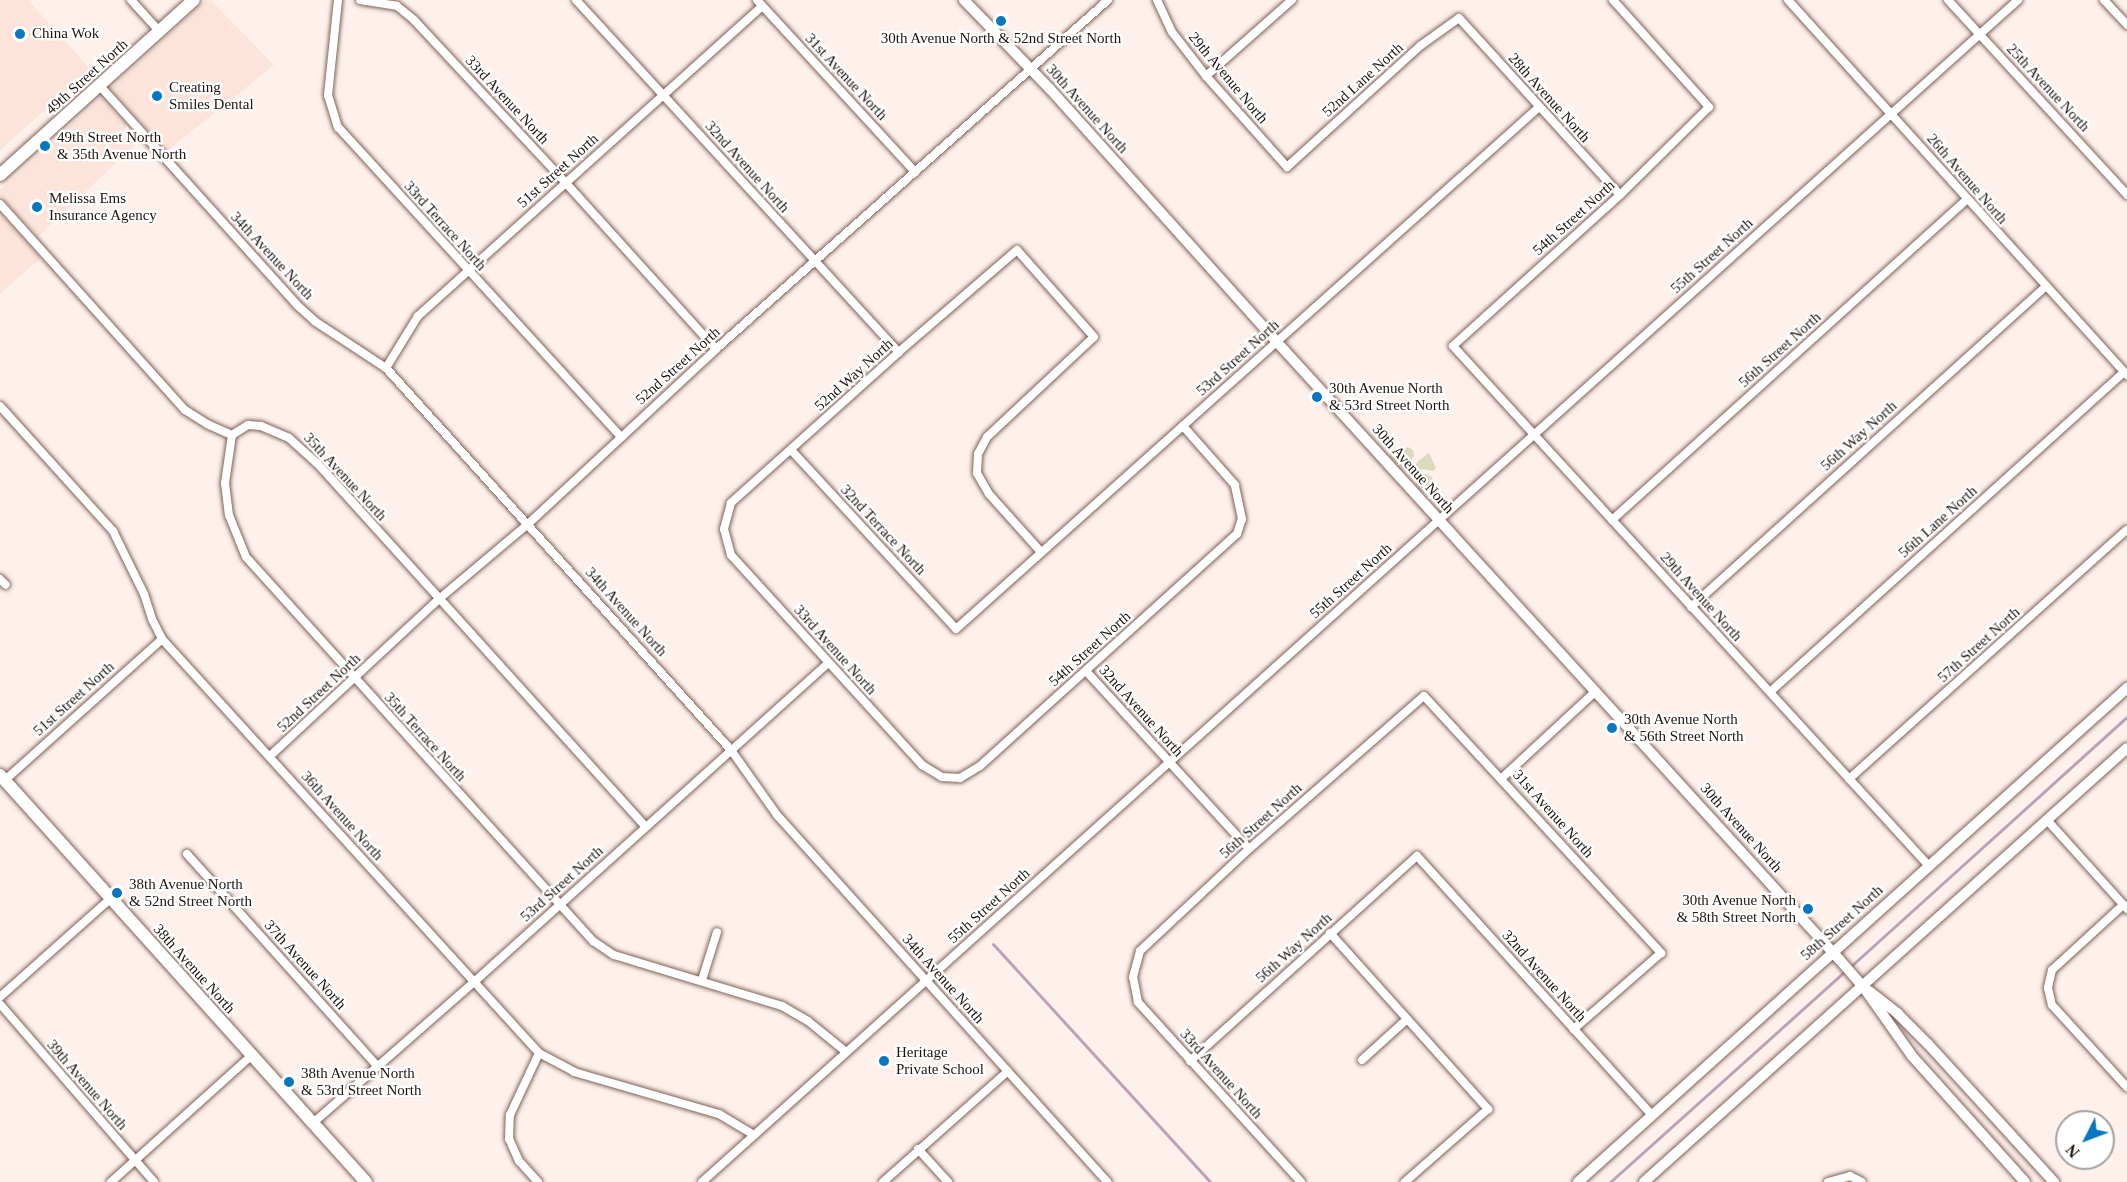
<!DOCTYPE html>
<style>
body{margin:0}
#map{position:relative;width:2127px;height:1182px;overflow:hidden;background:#fef1ec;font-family:Georgia,serif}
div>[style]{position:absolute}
.built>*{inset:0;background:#fce4db}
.green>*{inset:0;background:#dcdabc}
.round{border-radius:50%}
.stream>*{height:3px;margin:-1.5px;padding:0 1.5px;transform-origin:1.5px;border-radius:1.5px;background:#bfa1b4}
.roads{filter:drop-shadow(0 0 2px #7e6358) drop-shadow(0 0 2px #7e6358)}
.minor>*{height:8px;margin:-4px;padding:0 4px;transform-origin:4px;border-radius:4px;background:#fff}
.tertiary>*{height:10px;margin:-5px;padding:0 5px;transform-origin:5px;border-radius:5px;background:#fff}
.secondary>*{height:12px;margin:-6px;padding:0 6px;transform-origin:6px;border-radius:6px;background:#fff}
.dots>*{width:16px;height:16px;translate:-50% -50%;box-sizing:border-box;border:3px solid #fff;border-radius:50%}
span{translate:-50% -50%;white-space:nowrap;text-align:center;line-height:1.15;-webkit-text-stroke:4.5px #fff;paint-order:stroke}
.poi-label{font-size:15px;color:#1f1510}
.left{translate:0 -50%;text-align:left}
.right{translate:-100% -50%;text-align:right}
.street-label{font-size:15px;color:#1f1510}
.north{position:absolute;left:2055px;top:1110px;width:60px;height:60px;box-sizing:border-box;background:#fff;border:2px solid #a5a19f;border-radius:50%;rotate:228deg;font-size:16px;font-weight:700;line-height:24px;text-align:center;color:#1f1510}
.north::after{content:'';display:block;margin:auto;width:21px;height:27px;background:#0777c1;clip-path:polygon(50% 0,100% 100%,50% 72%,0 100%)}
</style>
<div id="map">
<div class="built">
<i style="clip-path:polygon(0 0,28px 0,91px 70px,0 150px)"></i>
<i style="clip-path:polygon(206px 0,211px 0,274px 65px,167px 151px,110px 89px)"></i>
<i style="clip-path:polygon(101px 97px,140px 140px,38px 237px,0 195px,0 190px)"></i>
<i style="clip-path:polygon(0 213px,41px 258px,0 294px)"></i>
</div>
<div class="green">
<i style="clip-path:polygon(1408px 447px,1413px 450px,1414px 456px,1403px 471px,1389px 456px)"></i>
<i style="clip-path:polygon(1429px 453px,1436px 468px,1433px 471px,1422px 469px,1408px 477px,1418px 461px)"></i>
<i class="round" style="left:1416px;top:474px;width:18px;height:18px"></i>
</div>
<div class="stream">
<i style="left:993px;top:944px;width:322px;rotate:47.6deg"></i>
<i style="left:1850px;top:967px;width:373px;rotate:-42.1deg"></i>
<i style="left:1610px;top:1182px;width:316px;rotate:-41.9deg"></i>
</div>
<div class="roads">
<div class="minor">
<i style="left:131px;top:0;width:43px;rotate:47.8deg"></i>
<i style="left:338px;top:0;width:96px;rotate:96deg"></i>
<i style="left:328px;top:95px;width:34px;rotate:73deg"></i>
<i style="left:338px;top:127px;width:420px;rotate:47.6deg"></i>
<i style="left:360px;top:0;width:37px;rotate:9deg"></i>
<i style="left:397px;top:6px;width:22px;rotate:39deg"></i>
<i style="left:414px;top:20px;width:221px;rotate:47deg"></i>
<i style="left:565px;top:182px;width:225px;rotate:47.9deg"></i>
<i style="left:576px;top:0;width:478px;rotate:47.5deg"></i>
<i style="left:757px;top:0;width:234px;rotate:47.4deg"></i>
<i style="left:1157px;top:0;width:35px;rotate:65deg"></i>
<i style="left:1172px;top:32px;width:56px;rotate:52.3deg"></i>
<i style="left:1206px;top:76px;width:122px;rotate:48.3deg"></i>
<i style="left:1287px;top:167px;width:180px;rotate:-42.3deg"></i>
<i style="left:1420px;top:46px;width:48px;rotate:-35.7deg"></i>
<i style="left:1459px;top:18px;width:239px;rotate:47.7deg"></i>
<i style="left:1613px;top:0;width:144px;rotate:48.1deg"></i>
<i style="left:1709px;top:107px;width:125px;rotate:135.3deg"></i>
<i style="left:1620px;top:195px;width:225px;rotate:137.9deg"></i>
<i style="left:1453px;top:346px;width:705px;rotate:47.53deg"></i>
<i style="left:1788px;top:0;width:506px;rotate:47.89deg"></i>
<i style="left:1948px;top:0;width:265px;rotate:47.4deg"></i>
<i style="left:2104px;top:0;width:34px;rotate:47deg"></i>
<i style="left:1206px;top:76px;width:115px;rotate:-41.5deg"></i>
<i style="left:100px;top:86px;width:295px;rotate:48deg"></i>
<i style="left:297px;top:305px;width:25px;rotate:42deg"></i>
<i style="left:316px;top:322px;width:84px;rotate:33.3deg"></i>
<i style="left:386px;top:368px;width:515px;rotate:47.91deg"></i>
<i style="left:731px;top:750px;width:80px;rotate:54.7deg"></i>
<i style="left:777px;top:815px;width:494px;rotate:48deg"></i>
<i style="left:0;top:204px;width:277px;rotate:48.1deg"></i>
<i style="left:185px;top:410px;width:26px;rotate:32deg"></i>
<i style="left:207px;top:424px;width:27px;rotate:24deg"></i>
<i style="left:232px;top:435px;width:19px;rotate:-32deg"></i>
<i style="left:248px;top:425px;width:13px;rotate:4deg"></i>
<i style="left:261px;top:426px;width:30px;rotate:23deg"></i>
<i style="left:289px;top:438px;width:38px;rotate:42deg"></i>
<i style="left:317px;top:463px;width:489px;rotate:47.9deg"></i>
<i style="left:386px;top:368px;width:61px;rotate:-58.4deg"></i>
<i style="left:418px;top:316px;width:463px;rotate:-42deg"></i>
<i style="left:0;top:406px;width:169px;rotate:47.9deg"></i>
<i style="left:113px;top:531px;width:70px;rotate:63.8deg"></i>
<i style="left:144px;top:594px;width:28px;rotate:72deg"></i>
<i style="left:153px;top:621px;width:20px;rotate:63deg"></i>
<i style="left:162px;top:639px;width:560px;rotate:47.68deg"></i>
<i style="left:539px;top:1053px;width:40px;rotate:28deg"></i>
<i style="left:574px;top:1072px;width:151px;rotate:16.2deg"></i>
<i style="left:719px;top:1114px;width:41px;rotate:31deg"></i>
<i style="left:232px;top:435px;width:49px;rotate:98.3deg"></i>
<i style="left:225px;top:483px;width:32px;rotate:83deg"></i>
<i style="left:229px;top:515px;width:45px;rotate:68deg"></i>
<i style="left:246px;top:557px;width:518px;rotate:47.9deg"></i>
<i style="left:593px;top:941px;width:25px;rotate:34deg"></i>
<i style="left:614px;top:955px;width:176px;rotate:16.9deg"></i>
<i style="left:782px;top:1006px;width:30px;rotate:30deg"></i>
<i style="left:808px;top:1021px;width:49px;rotate:39.2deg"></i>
<i style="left:791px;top:450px;width:243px;rotate:47.3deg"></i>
<i style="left:956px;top:629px;width:783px;rotate:-41.84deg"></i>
<i style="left:1612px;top:520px;width:477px;rotate:-42.1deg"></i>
<i style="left:1041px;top:552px;width:78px;rotate:-131.9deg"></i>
<i style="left:989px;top:494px;width:24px;rotate:-120deg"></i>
<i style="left:977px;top:473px;width:19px;rotate:-87deg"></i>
<i style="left:978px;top:454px;width:19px;rotate:-62deg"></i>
<i style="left:987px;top:437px;width:146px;rotate:-43.1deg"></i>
<i style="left:1094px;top:337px;width:116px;rotate:-131.5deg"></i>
<i style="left:1017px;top:250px;width:156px;rotate:139.2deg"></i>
<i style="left:899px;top:352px;width:226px;rotate:138.1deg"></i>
<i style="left:731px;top:503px;width:27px;rotate:105deg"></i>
<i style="left:724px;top:529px;width:27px;rotate:75deg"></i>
<i style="left:731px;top:555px;width:284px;rotate:47.7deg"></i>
<i style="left:922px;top:765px;width:23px;rotate:31deg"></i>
<i style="left:942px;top:777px;width:18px;rotate:3deg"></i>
<i style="left:960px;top:778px;width:23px;rotate:-31deg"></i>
<i style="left:980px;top:766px;width:346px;rotate:-42.1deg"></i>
<i style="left:1237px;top:534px;width:16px;rotate:-72deg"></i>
<i style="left:1242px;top:519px;width:35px;rotate:-102deg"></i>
<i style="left:1235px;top:485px;width:79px;rotate:-131.4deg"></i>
<i style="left:0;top:579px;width:8px;rotate:45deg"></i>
<i style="left:1691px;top:607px;width:479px;rotate:-42.1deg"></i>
<i style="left:1086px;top:671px;width:241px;rotate:47.5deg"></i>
<i style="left:1770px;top:692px;width:477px;rotate:-42.1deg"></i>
<i style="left:270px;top:756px;width:231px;rotate:-42.9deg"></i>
<i style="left:439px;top:599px;width:116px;rotate:-40.1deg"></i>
<i style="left:528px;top:524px;width:257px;rotate:-42.9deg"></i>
<i style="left:716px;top:349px;width:525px;rotate:-41.68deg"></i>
<i style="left:1502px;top:778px;width:128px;rotate:-42.8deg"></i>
<i style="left:1849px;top:779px;width:373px;rotate:-41.9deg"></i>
<i style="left:5px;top:780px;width:211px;rotate:-41.9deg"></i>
<i style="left:2047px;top:820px;width:120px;rotate:48deg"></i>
<i style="left:187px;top:854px;width:286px;rotate:48.1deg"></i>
<i style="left:2123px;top:905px;width:96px;rotate:137.5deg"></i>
<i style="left:2052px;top:970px;width:18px;rotate:103deg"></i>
<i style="left:2048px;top:988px;width:17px;rotate:77deg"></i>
<i style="left:2052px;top:1005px;width:111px;rotate:47.6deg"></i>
<i style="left:1330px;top:933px;width:237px;rotate:48.1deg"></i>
<i style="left:1488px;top:1109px;width:111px;rotate:138.7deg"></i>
<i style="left:702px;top:980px;width:50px;rotate:-72.6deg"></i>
<i style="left:0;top:997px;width:147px;rotate:-41.7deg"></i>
<i style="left:0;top:1004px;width:235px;rotate:49.1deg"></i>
<i style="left:1362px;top:1060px;width:61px;rotate:-42.3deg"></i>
<i style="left:1190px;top:1061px;width:306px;rotate:-42.1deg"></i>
<i style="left:1417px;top:856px;width:350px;rotate:47.8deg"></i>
<i style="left:313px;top:1123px;width:214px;rotate:-41.2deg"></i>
<i style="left:474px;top:982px;width:477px;rotate:-42deg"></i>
<i style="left:918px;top:1149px;width:45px;rotate:47.7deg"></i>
<i style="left:111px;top:1182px;width:190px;rotate:-42deg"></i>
<i style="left:538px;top:1182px;width:28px;rotate:-132deg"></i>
<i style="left:519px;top:1161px;width:24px;rotate:-114deg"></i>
<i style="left:509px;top:1139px;width:24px;rotate:-88deg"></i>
<i style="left:510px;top:1115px;width:68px;rotate:-64.9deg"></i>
<i style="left:702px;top:1182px;width:1769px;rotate:-41.93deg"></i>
<i style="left:883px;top:1182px;width:167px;rotate:-41.6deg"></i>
<i style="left:1301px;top:1182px;width:243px;rotate:-132.2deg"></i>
<i style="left:1138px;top:1002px;width:25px;rotate:-101deg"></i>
<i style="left:1133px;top:977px;width:27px;rotate:-75deg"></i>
<i style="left:1140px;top:951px;width:149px;rotate:-43.1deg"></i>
<i style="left:1249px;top:849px;width:232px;rotate:-41.2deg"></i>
<i style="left:1424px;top:696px;width:350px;rotate:47.3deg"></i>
<i style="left:1661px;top:953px;width:116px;rotate:138.9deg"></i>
<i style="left:1828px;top:1182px;width:23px;rotate:-15deg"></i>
<i style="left:1850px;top:1176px;width:13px;rotate:27deg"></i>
</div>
<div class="tertiary">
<i style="left:964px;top:0;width:124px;rotate:46deg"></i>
<i style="left:1050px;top:89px;width:338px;rotate:48.1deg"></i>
<i style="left:1276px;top:341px;width:836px;rotate:47.67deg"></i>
<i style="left:1839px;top:959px;width:35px;rotate:49deg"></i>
<i style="left:1862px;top:985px;width:87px;rotate:54.8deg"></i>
<i style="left:1912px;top:1056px;width:169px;rotate:48.1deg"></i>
<i style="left:1869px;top:991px;width:37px;rotate:38deg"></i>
<i style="left:1898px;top:1014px;width:42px;rotate:45deg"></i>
<i style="left:1928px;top:1044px;width:187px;rotate:47.6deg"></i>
<i style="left:1578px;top:1182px;width:739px;rotate:-41.98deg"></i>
<i style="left:1644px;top:1182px;width:649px;rotate:-41.94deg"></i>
</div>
<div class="secondary">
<i style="left:0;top:175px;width:261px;rotate:-42.1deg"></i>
<i style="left:0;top:775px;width:547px;rotate:48.04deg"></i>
</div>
</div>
<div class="dots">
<i style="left:1001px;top:21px;background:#0777c1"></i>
<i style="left:20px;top:34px;background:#0777c1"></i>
<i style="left:157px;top:96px;background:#0777c1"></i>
<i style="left:45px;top:146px;background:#0777c1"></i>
<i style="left:37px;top:207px;background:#0777c1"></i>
<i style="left:1317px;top:397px;background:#0777c1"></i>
<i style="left:1612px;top:728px;background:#0777c1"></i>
<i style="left:117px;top:893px;background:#0777c1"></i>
<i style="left:1808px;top:909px;background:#0777c1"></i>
<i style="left:884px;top:1061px;background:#0777c1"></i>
<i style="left:289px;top:1082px;background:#0777c1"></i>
</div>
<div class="poi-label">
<span class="left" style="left:32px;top:34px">China Wok</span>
<span style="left:1001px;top:39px">30th Avenue North &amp; 52nd Street North</span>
<span class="left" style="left:169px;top:96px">Creating<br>Smiles Dental</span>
<span class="left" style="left:57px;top:146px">49th Street North<br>&amp; 35th Avenue North</span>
<span class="left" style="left:49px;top:207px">Melissa Ems<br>Insurance Agency</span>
<span class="left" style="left:1329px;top:397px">30th Avenue North<br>&amp; 53rd Street North</span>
<span class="left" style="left:1624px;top:728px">30th Avenue North<br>&amp; 56th Street North</span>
<span class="left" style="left:129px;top:893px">38th Avenue North<br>&amp; 52nd Street North</span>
<span class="right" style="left:1796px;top:909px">30th Avenue North<br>&amp; 58th Street North</span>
<span class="left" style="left:896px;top:1061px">Heritage<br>Private School</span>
<span class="left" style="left:301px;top:1082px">38th Avenue North<br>&amp; 53rd Street North</span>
</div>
<div class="street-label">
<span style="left:87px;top:77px;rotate:-42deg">49th Street North</span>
<span style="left:846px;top:77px;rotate:47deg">31st Avenue North</span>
<span style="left:1228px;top:78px;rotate:50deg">29th Avenue North</span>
<span style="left:1363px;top:80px;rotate:-42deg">52nd Lane North</span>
<span style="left:2048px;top:88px;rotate:47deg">25th Avenue North</span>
<span style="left:1549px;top:98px;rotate:48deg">28th Avenue North</span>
<span style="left:507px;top:100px;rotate:47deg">33rd Avenue North</span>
<span style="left:1087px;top:109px;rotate:48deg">30th Avenue North</span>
<span style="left:747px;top:167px;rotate:48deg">32nd Avenue North</span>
<span style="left:558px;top:171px;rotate:-42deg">51st Street North</span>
<span style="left:1967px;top:179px;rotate:49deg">26th Avenue North</span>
<span style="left:1574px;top:218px;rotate:-42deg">54th Street North</span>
<span style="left:445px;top:226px;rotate:48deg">33rd Terrace North</span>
<span style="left:272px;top:256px;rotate:47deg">34th Avenue North</span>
<span style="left:1712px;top:256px;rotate:-42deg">55th Street North</span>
<span style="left:1780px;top:350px;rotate:-42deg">56th Street North</span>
<span style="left:1238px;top:358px;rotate:-42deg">53rd Street North</span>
<span style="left:678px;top:366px;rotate:-42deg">52nd Street North</span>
<span style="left:854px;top:375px;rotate:-42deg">52nd Way North</span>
<span style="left:1859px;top:436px;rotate:-42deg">56th Way North</span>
<span style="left:1413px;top:469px;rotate:48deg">30th Avenue North</span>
<span style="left:345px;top:477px;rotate:47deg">35th Avenue North</span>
<span style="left:1938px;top:522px;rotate:-42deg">56th Lane North</span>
<span style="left:883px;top:530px;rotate:47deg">32nd Terrace North</span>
<span style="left:1351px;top:581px;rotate:-42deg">55th Street North</span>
<span style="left:1701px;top:597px;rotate:48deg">29th Avenue North</span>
<span style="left:626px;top:612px;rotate:48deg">34th Avenue North</span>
<span style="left:1979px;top:645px;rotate:-42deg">57th Street North</span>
<span style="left:1090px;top:649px;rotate:-42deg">54th Street North</span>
<span style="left:835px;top:650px;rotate:48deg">33rd Avenue North</span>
<span style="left:319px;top:693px;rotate:-43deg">52nd Street North</span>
<span style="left:74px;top:699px;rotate:-42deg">51st Street North</span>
<span style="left:1141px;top:711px;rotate:48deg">32nd Avenue North</span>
<span style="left:425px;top:737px;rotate:48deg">35th Terrace North</span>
<span style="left:1553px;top:814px;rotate:48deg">31st Avenue North</span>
<span style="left:342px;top:816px;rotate:48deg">36th Avenue North</span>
<span style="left:1261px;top:821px;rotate:-42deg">56th Street North</span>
<span style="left:1741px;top:828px;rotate:48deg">30th Avenue North</span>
<span style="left:562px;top:884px;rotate:-42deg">53rd Street North</span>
<span style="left:989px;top:906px;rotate:-42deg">55th Street North</span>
<span style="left:1842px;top:923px;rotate:-42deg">58th Street North</span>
<span style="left:1294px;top:948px;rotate:-42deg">56th Way North</span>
<span style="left:305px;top:965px;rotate:48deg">37th Avenue North</span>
<span style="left:194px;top:969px;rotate:48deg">38th Avenue North</span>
<span style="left:1544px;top:976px;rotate:48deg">32nd Avenue North</span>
<span style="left:943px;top:979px;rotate:48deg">34th Avenue North</span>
<span style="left:1221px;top:1074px;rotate:48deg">33rd Avenue North</span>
<span style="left:87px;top:1085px;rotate:49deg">39th Avenue North</span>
</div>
<div class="north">N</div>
</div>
